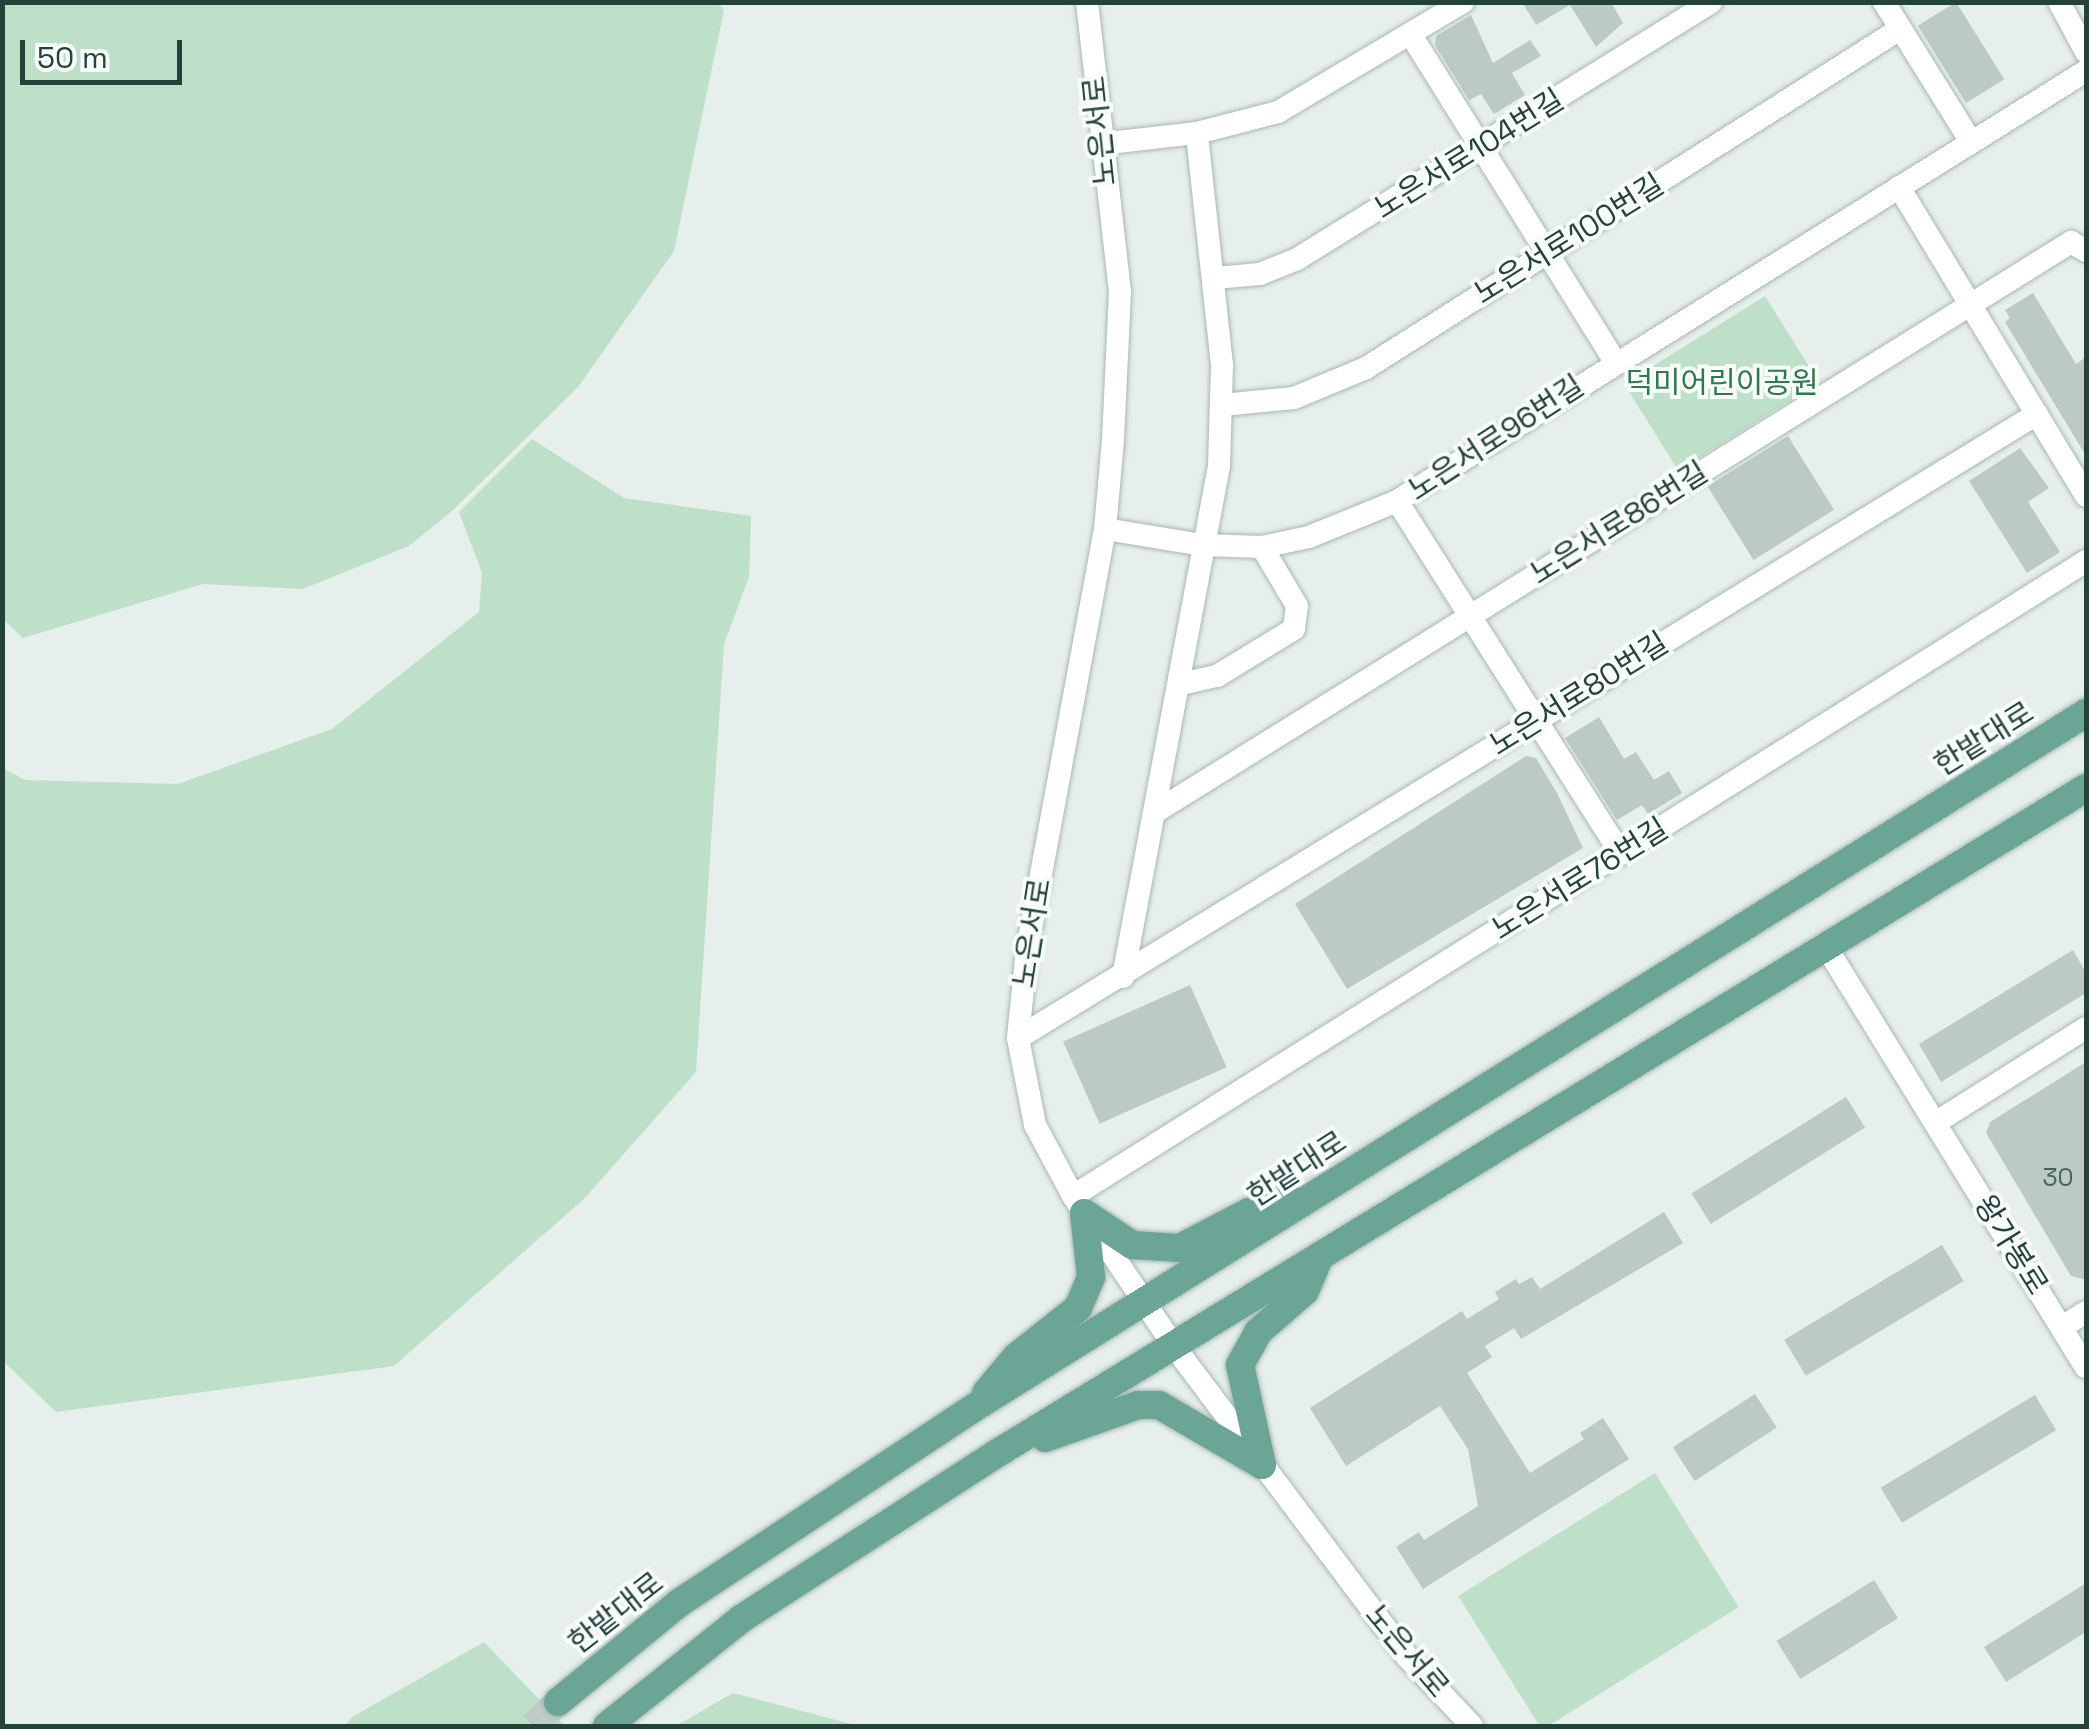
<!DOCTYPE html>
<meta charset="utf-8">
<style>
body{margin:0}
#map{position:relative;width:2089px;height:1729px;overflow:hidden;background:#e6efeb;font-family:"Space Grotesk","Noto Sans KR",sans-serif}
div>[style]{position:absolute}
.green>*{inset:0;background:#bfe0c8;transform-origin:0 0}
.building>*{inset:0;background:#bbcac4;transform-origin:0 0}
.major-tunnel>*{height:28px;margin-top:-14px;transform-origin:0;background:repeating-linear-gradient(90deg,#bfccc8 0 28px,transparent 0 42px)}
.roads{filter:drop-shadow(0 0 2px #a8b8b2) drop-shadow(0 0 2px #a8b8b2)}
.minor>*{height:22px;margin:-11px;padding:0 11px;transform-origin:11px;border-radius:11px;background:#fff}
.major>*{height:28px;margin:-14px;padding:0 14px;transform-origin:14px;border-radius:14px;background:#6aa596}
span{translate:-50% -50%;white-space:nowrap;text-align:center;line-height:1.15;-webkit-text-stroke:8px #f7fbf9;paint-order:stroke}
.number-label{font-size:25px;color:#4a645c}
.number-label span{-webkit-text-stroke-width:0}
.street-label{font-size:30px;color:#24423a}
.park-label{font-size:30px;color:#2d7a4b}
.frame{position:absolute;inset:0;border:5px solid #24423a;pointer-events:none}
.scale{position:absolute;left:20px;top:40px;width:162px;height:45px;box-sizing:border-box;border:5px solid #24423a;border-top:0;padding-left:12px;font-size:30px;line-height:35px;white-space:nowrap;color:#24423a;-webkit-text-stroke:8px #f7fbf9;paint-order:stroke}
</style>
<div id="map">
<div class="green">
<i style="clip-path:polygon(717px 2px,724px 10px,674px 251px,578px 387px,453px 510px,409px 546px,303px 589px,203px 584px,23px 638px,3px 619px,3px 3px)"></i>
<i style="left:1765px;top:296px;width:102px;height:166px;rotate:58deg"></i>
<i style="clip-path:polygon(532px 439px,624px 498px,751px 516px,749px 577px,724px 644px,696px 1072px,584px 1199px,394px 1366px,56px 1412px,3px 1361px,3px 768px,25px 780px,178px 784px,332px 729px,479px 612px,482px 573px,459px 512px)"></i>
<i style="left:1655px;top:1473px;width:158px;height:232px;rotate:58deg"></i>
<i style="clip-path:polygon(484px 1642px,565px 1726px,345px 1726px,352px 1717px)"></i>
<i style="clip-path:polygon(733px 1693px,859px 1726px,676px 1726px)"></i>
</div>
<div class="building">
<i style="clip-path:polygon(1522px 2px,1611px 2px,1623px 23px,1596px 47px,1570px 5px,1536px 25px)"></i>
<i style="left:1956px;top:2px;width:91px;height:45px;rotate:58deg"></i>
<i style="clip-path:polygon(1471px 15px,1493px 63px,1530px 40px,1541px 56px,1512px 73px,1525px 95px,1494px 114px,1481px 94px,1469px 100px,1435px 45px,1436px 36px)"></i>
<i style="clip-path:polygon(2033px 293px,2076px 364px,2086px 357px,2086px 456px,2005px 322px,2010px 318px,2005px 310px)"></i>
<i style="left:1788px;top:436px;width:87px;height:95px;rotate:58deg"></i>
<i style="clip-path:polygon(2020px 448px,2049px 488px,2028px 502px,2060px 552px,2027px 573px,1969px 481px)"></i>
<i style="clip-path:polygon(1599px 717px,1624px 759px,1636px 752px,1654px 780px,1669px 771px,1682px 793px,1648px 814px,1642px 805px,1617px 820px,1565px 738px)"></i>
<i style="clip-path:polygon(1526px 756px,1536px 758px,1557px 793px,1583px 848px,1347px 989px,1295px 904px)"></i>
<i style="clip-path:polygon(2073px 950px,2086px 973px,2086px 993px,1941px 1082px,1919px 1044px)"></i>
<i style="left:1190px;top:985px;width:90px;height:139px;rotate:66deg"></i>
<i style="clip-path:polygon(2086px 1062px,2086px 1280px,2071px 1276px,1986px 1133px,1990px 1122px)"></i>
<i style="left:1846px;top:1097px;width:36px;height:182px;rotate:58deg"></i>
<i style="clip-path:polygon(1664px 1212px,1683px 1243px,1521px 1339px,1514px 1328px,1485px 1346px,1492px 1357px,1467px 1373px,1530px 1473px,1584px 1439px,1580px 1433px,1603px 1418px,1629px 1459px,1423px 1589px,1396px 1547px,1419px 1532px,1424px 1540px,1478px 1506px,1468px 1449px,1440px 1406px,1346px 1466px,1310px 1408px,1462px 1311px,1467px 1319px,1499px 1299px,1495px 1292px,1516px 1279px,1519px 1284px,1532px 1277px,1540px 1289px)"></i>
<i style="left:1942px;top:1245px;width:42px;height:184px;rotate:59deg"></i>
<i style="left:1755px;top:1394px;width:40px;height:98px;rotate:57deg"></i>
<i style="left:2035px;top:1395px;width:41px;height:180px;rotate:59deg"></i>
<i style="left:1874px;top:1580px;width:45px;height:115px;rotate:58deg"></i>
<i style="clip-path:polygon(2086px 1583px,2086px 1632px,2006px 1682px,1984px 1647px)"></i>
</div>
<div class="major-tunnel">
<i style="left:533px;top:1726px;width:35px;rotate:-44deg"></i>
</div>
<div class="roads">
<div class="minor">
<i style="left:1087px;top:2px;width:292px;rotate:83.5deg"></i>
<i style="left:1120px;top:292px;width:148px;rotate:92.7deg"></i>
<i style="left:1113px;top:440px;width:89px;rotate:95.1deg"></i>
<i style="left:1105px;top:529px;width:427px;rotate:100.5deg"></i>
<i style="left:1027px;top:949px;width:89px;rotate:95.8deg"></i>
<i style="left:1018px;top:1038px;width:89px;rotate:78.9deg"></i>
<i style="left:1035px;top:1125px;width:81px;rotate:61.8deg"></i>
<i style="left:1073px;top:1196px;width:179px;rotate:56.1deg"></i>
<i style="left:1173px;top:1345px;width:391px;rotate:53.1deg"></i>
<i style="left:1408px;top:1658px;width:93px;rotate:46.7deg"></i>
<i style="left:1884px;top:2px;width:165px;rotate:58.1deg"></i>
<i style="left:2059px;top:2px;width:57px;rotate:61.6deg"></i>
<i style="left:1411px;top:35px;width:385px;rotate:58deg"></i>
<i style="left:1100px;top:144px;width:98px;rotate:-6.5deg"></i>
<i style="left:1197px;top:133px;width:84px;rotate:-14.5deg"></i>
<i style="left:1278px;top:112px;width:215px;rotate:-30.7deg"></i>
<i style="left:1899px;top:187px;width:361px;rotate:58.8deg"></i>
<i style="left:1215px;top:278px;width:45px;rotate:-5.1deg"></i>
<i style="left:1260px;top:274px;width:40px;rotate:-22deg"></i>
<i style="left:1297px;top:259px;width:487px;rotate:-31.8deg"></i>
<i style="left:1222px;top:405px;width:72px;rotate:-5.6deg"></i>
<i style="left:1294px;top:398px;width:78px;rotate:-22.6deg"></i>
<i style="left:1366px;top:368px;width:633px;rotate:-32.41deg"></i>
<i style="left:1397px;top:501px;width:418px;rotate:57.6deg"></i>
<i style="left:1105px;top:529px;width:99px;rotate:9.3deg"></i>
<i style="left:1203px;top:545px;width:59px;rotate:1.9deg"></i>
<i style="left:1262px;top:547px;width:48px;rotate:-12deg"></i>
<i style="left:1309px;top:537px;width:95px;rotate:-22.2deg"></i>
<i style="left:1397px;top:501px;width:812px;rotate:-31.97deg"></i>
<i style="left:1181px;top:684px;width:37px;rotate:-13deg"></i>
<i style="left:1217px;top:676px;width:90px;rotate:-31.4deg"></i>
<i style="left:1294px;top:629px;width:23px;rotate:-83deg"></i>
<i style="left:1297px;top:606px;width:69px;rotate:-120.7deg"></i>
<i style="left:1157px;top:811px;width:1077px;rotate:-31.9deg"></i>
<i style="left:2071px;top:242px;width:17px;rotate:31deg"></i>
<i style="left:1828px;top:950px;width:490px;rotate:58.3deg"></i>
<i style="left:1123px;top:977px;width:520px;rotate:-79.36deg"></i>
<i style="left:1219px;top:466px;width:101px;rotate:-88.3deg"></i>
<i style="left:1222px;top:365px;width:233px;rotate:-96.2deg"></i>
<i style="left:1018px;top:1038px;width:1195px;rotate:-31.48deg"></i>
<i style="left:1935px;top:1123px;width:178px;rotate:-32.2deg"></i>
<i style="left:1073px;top:1196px;width:1196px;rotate:-32.08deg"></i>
<i style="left:2062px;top:1327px;width:28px;rotate:-32deg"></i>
</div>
<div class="major">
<i style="left:1084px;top:1213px;width:58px;rotate:33.7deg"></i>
<i style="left:1132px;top:1245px;width:48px;rotate:3.6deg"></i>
<i style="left:1180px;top:1248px;width:78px;rotate:-27.6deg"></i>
<i style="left:1249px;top:1212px;width:44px;rotate:-15.9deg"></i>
<i style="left:986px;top:1393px;width:47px;rotate:-50.2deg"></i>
<i style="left:1016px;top:1357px;width:79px;rotate:-38.3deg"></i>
<i style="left:1078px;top:1308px;width:34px;rotate:-67deg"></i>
<i style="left:1091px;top:1277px;width:64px;rotate:-96.2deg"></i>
<i style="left:1045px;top:1438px;width:99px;rotate:-19.5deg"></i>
<i style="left:1138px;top:1405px;width:21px"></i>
<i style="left:1159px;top:1405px;width:119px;rotate:30.2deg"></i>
<i style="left:1262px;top:1465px;width:102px;rotate:-102.4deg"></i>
<i style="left:1240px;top:1365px;width:38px;rotate:-61deg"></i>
<i style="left:1258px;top:1332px;width:62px;rotate:-41.1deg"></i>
<i style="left:1305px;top:1291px;width:38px;rotate:-67deg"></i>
<i style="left:558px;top:1702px;width:156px;rotate:-39.3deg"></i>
<i style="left:679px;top:1603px;width:351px;rotate:-33.5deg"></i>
<i style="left:972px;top:1409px;width:1314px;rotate:-32deg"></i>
<i style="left:607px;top:1726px;width:171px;rotate:-38.6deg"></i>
<i style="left:741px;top:1619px;width:304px;rotate:-32.9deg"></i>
<i style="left:996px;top:1454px;width:1277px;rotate:-31.43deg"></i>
</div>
</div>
<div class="number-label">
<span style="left:2058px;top:1177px">30</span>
</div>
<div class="street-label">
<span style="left:1100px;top:131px;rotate:-96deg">노은서로</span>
<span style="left:1469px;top:154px;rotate:-32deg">노은서로104번길</span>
<span style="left:1569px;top:239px;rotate:-32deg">노은서로100번길</span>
<span style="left:1496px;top:438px;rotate:-33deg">노은서로96번길</span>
<span style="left:1619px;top:523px;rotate:-32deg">노은서로86번길</span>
<span style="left:1579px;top:694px;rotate:-32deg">노은서로80번길</span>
<span style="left:1984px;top:739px;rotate:-32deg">한밭대로</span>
<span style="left:1580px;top:879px;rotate:-32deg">노은서로76번길</span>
<span style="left:1032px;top:933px;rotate:-81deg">노은서로</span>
<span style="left:1297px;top:1169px;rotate:-33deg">한밭대로</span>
<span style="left:2011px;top:1245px;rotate:58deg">왕가봉로</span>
<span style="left:616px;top:1613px;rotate:-38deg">한밭대로</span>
<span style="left:1407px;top:1651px;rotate:50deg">노은서로</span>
</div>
<div class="park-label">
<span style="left:1722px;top:383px">덕미어린이공원</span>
</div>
<div class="frame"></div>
<div class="scale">50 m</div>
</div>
